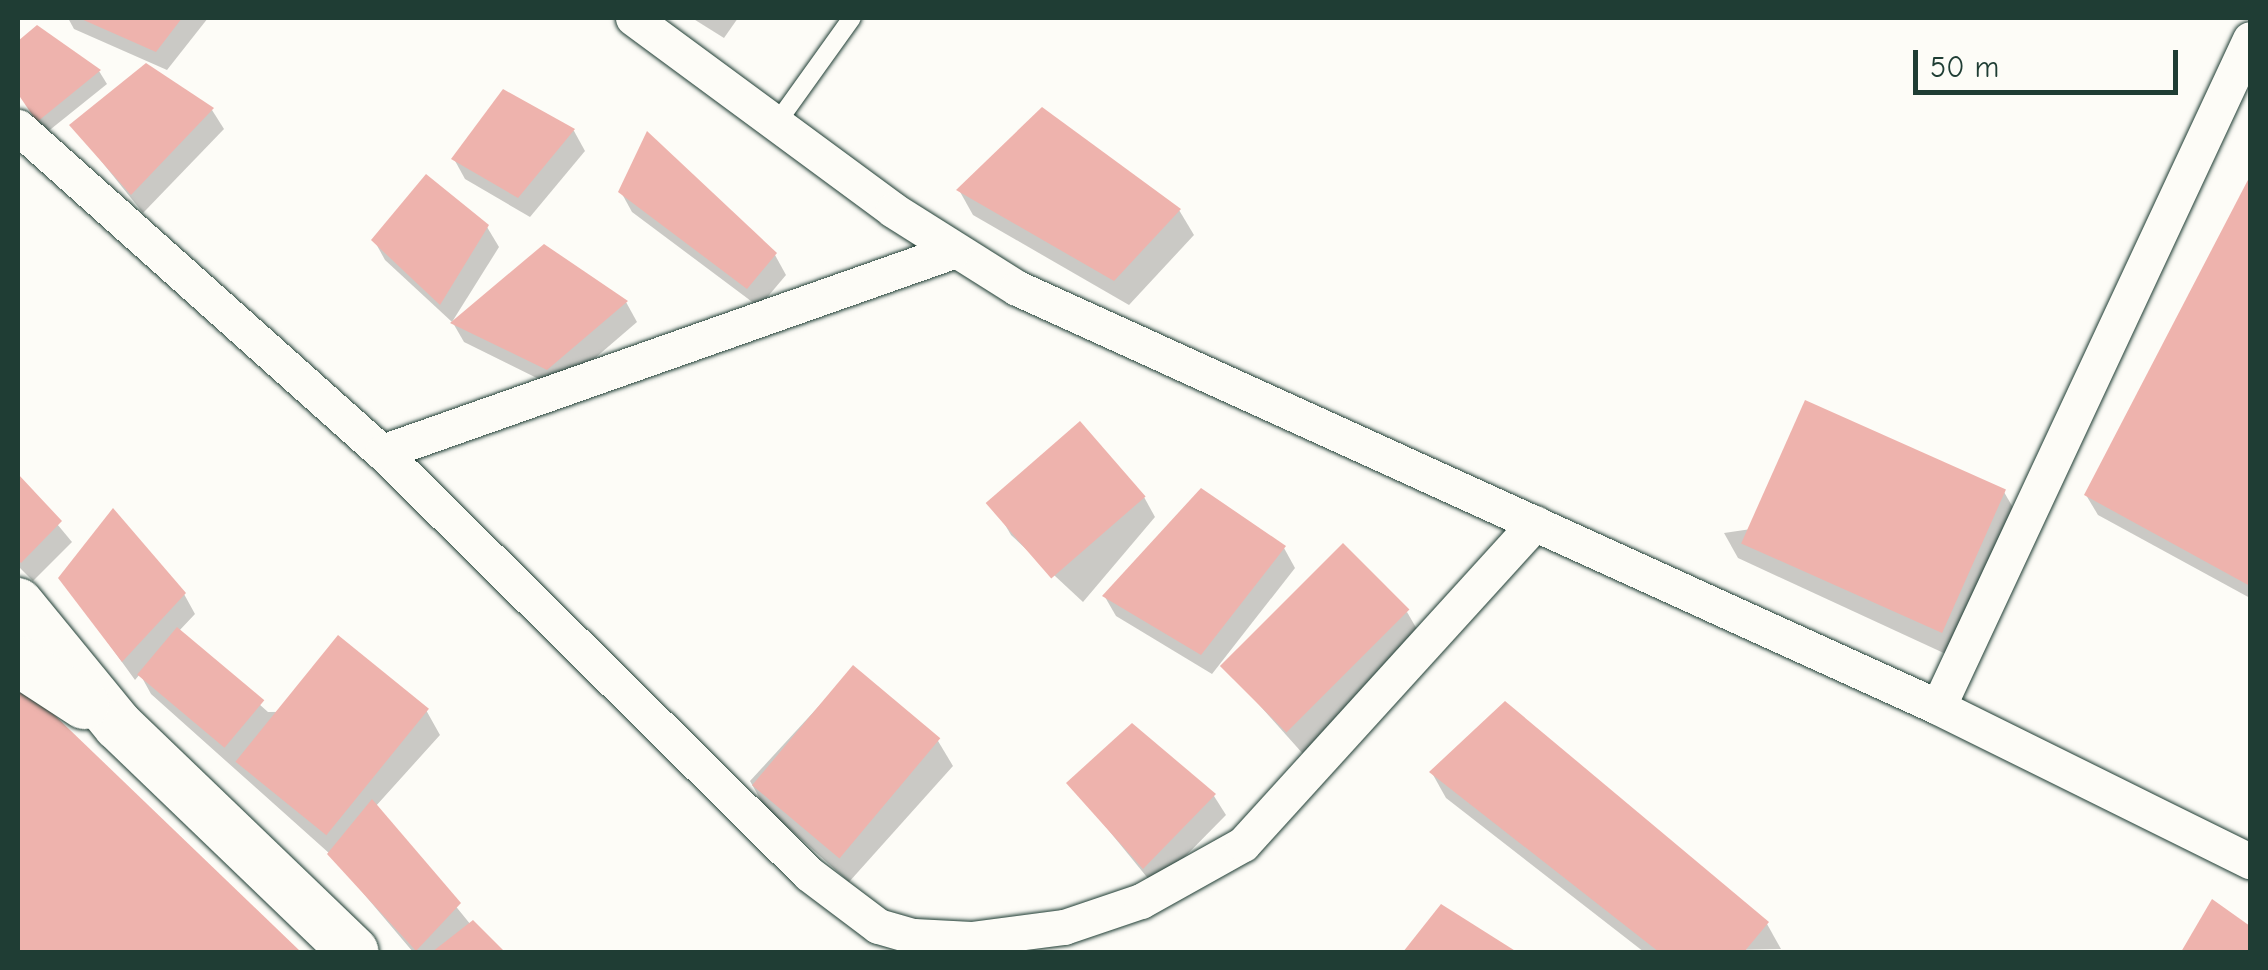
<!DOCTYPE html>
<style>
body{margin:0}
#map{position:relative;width:2268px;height:970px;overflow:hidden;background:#fdfcf7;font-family:"Comic Neue",sans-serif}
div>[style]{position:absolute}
.shadow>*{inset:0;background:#0003}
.building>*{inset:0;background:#eeb3ad;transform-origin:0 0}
.roads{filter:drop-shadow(0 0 2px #1f3d34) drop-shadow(0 0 2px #1f3d34)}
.lane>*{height:18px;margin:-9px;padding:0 9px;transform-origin:9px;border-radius:9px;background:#fdfcf7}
.street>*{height:35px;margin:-17.5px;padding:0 17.5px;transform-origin:17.5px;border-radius:17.5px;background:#fdfcf7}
.secondary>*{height:50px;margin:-25px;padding:0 25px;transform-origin:25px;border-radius:25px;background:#fdfcf7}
span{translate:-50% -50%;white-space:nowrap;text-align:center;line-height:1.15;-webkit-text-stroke:8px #fdfcf7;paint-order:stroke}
.frame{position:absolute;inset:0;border:20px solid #1f3d34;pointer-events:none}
.scale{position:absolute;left:1913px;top:50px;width:265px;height:45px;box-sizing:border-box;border:5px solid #1f3d34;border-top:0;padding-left:12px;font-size:30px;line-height:35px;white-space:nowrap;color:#1f3d34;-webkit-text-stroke:8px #fdfcf7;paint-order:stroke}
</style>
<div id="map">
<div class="shadow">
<i style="clip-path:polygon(68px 18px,208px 18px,167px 70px,74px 29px)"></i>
<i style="clip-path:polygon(692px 18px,738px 18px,724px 38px)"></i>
<i style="clip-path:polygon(37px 28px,99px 71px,107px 84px,46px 133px,18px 91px,18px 45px)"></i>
<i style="clip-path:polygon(504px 92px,574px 131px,585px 151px,530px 217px,465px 179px,454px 159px)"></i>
<i style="clip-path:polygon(212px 110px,224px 129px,143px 213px,73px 126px)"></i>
<i style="clip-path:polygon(2250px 181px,2250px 598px,2098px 515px,2086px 495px)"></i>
<i style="clip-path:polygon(959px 190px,1179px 210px,1194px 235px,1129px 305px,973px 215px)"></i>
<i style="clip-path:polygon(621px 192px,775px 255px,786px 275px,759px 307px,632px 212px)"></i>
<i style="clip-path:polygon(487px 227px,499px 247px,452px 322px,385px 260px,374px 240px)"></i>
<i style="clip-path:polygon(626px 302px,637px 322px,559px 389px,464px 342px,453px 323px)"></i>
<i style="clip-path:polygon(18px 477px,72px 542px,33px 581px,18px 566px)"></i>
<i style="clip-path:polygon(2004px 492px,2019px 518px,1961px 661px,1738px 558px,1724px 533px)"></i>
<i style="clip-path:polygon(1144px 497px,1155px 517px,1083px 602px,1011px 535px,1000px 516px)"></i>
<i style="clip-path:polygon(1284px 548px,1295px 568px,1212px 674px,1116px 616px,1105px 597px)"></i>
<i style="clip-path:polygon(61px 578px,184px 594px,195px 614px,178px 632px,268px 712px,426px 710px,440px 735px,375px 807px,471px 925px,502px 952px,413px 952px,330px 854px,151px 694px,140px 674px,135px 680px)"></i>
<i style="clip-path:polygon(1407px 612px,1418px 631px,1304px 755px,1229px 671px)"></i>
<i style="clip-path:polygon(853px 669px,938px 741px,953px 766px,849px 882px,764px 806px,750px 781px)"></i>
<i style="clip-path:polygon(18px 683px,298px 952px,18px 952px)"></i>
<i style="clip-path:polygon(1132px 726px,1214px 796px,1226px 815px,1155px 887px,1070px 783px)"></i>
<i style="clip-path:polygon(1432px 773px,1767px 924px,1781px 949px,1644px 952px,1446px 798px)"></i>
<i style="clip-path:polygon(1442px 907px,1512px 952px,1406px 952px)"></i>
</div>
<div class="building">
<i style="clip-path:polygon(79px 18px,182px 18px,156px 52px)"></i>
<i style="clip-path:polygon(37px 25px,101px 70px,37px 122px,18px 94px,18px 41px)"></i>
<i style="clip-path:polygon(146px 63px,214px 108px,131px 195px,69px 125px)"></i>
<i style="clip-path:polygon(503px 89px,575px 129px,518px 198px,451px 159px)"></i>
<i style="clip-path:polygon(1042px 107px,1181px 209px,1114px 281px,956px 190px)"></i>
<i style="clip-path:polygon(647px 131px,777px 253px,747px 289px,618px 192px)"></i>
<i style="clip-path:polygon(426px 174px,489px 225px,440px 305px,371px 240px)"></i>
<i style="clip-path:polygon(2250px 176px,2250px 586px,2084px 495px)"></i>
<i style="clip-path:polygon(544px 244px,628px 301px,547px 370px,450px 323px)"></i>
<i style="left:1805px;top:400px;width:220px;height:157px;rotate:24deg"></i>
<i style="left:1080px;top:421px;width:100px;height:125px;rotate:49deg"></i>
<i style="clip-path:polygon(18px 474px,62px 521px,21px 563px,18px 560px)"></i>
<i style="clip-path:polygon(1201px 488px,1286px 546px,1201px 655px,1102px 596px)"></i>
<i style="clip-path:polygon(113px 508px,186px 593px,122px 662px,58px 578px)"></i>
<i style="left:1343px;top:543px;width:94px;height:174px;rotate:45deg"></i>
<i style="left:177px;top:627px;width:114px;height:62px;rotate:40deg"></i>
<i style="left:338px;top:635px;width:117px;height:163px;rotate:39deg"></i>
<i style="left:853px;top:665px;width:114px;height:157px;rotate:40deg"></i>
<i style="clip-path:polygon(18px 680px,301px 952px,18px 952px)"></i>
<i style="clip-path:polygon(1505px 701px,1769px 922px,1744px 952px,1659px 952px,1429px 772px)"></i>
<i style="clip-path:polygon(1132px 723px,1216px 794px,1143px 869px,1066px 783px)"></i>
<i style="clip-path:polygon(372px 799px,461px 903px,416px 951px,327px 854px)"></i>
<i style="clip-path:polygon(2212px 899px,2250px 926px,2250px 952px,2181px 952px)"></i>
<i style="clip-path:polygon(1441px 904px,1517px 952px,1403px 952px)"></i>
<i style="clip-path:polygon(473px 920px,505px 952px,432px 952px)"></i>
</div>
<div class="roads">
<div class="lane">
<i style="left:776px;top:124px;width:130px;rotate:-54.4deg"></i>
</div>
<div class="street">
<i style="left:633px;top:18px;width:323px;rotate:36.4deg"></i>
<i style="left:893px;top:210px;width:146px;rotate:32.2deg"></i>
<i style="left:1017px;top:288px;width:1012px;rotate:24.46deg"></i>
<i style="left:1938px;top:707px;width:348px;rotate:26.3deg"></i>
<i style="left:18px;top:127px;width:488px;rotate:41.8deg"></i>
<i style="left:382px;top:452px;width:600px;rotate:44.66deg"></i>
<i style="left:809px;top:874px;width:86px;rotate:37deg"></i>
<i style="left:878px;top:926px;width:37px;rotate:16deg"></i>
<i style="left:914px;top:936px;width:57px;rotate:3deg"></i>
<i style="left:971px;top:939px;width:94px;rotate:-7.4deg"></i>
<i style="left:1064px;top:927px;width:81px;rotate:-18.7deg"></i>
<i style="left:1141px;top:901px;width:117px;rotate:-29.2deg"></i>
<i style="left:1243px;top:844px;width:434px;rotate:-47.7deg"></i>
<i style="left:382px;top:452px;width:605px;rotate:-19.39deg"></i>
<i style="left:1938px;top:707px;width:737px;rotate:-64.96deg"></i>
</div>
<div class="secondary">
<i style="left:18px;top:603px;width:158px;rotate:50.7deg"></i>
<i style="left:118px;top:725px;width:327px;rotate:43.9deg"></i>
<i style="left:18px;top:661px;width:79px;rotate:33.1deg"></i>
</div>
</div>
<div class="frame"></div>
<div class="scale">50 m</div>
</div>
